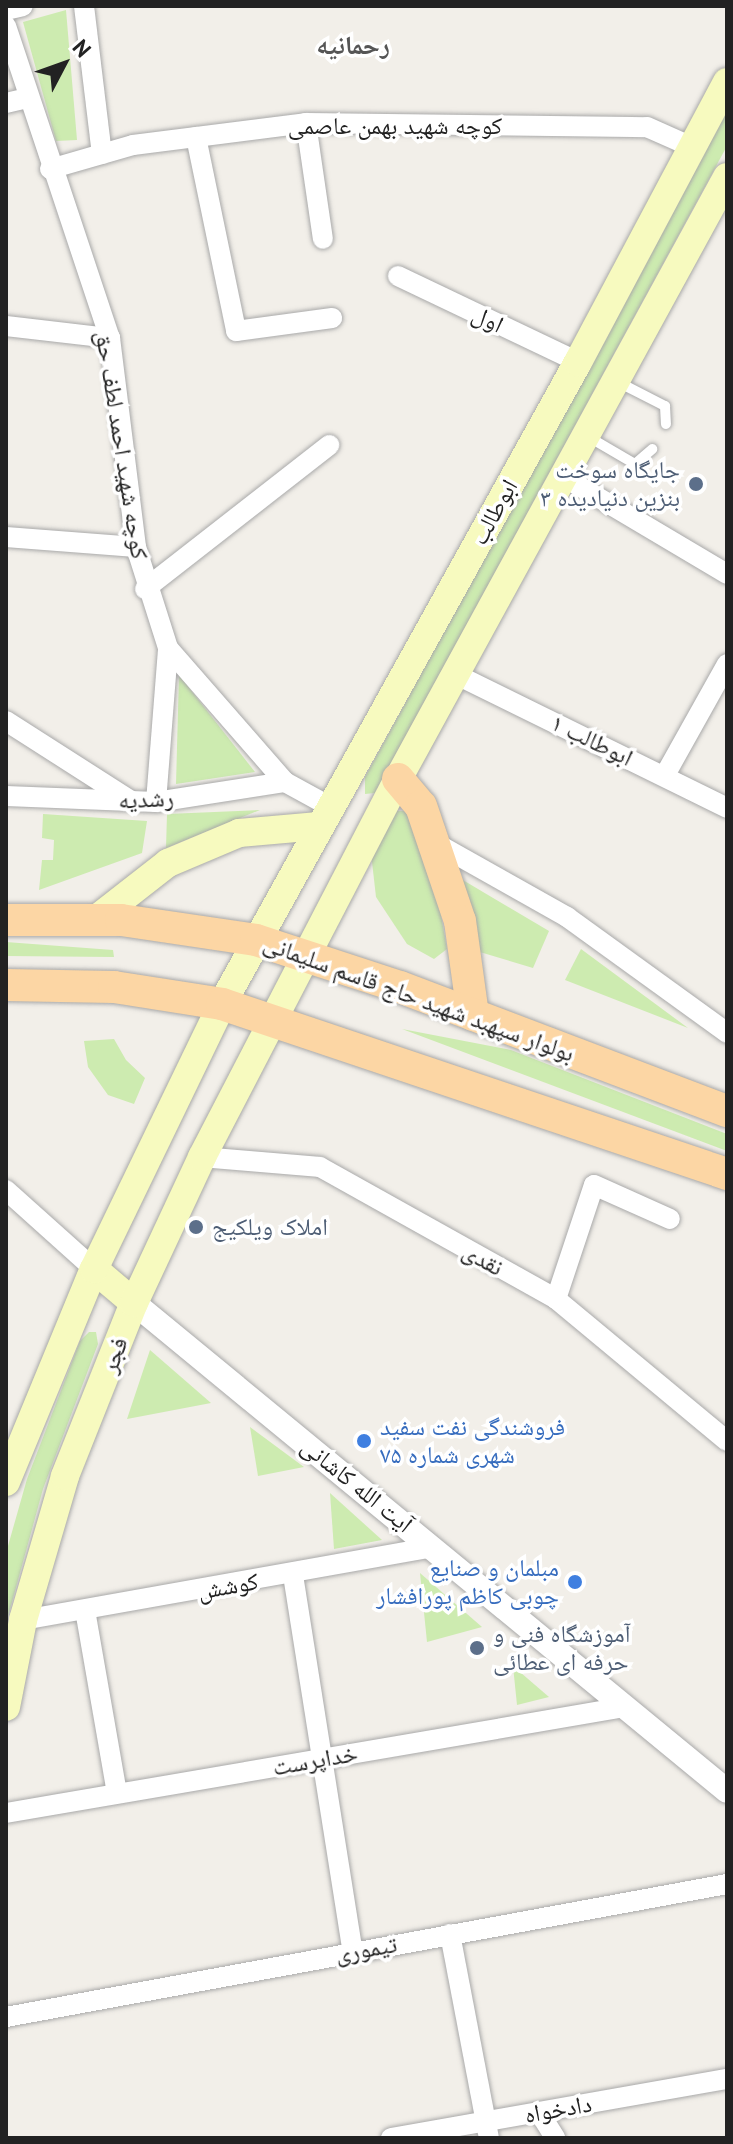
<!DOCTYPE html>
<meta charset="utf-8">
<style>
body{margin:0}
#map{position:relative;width:733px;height:2144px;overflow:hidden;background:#f2efe9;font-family:"PT Sans","Noto Naskh Arabic",sans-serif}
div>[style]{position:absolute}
.grass>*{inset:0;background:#cdebb0}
.roads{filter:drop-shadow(0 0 2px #a9a9a9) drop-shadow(0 0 2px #a9a9a9)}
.service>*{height:10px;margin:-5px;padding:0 5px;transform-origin:5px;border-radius:5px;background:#fff}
.minor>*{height:20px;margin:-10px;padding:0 10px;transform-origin:10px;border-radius:10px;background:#fff}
.tertiary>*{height:24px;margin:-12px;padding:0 12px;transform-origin:12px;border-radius:12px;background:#fff}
.secondary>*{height:28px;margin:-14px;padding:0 14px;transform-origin:14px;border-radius:14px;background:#f7fabf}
.primary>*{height:32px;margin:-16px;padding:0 16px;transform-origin:16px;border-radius:16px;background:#fcd6a4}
.dots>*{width:22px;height:22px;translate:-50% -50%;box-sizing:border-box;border:4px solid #fff;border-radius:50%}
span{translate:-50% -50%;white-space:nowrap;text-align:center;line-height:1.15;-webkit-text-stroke:7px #fff;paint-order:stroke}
.street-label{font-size:24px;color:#222}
.service-label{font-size:24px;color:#4e5e75}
.right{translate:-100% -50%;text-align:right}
.left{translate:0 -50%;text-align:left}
.shop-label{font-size:24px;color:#366cbe}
.neighbourhood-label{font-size:26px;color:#555;font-weight:700}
.frame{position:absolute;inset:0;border:8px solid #222;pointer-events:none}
.north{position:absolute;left:24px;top:24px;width:80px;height:80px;-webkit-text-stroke:6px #fff;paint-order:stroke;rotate:49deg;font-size:22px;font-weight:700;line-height:32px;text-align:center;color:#222}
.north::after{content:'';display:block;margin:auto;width:28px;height:36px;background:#222;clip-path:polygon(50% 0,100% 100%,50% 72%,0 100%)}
</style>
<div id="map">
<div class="grass">
<i style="clip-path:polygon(66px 10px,77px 140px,56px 141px,23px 22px)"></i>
<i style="clip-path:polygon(727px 111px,727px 146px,375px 793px,365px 794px,365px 777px)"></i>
<i style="clip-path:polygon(179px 675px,255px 772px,176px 784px)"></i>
<i style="clip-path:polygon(260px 810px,166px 848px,167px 814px)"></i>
<i style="clip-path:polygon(393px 811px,407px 811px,441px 915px,447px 949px,434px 959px,407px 944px,376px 897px,371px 853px)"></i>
<i style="clip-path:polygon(43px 814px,147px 821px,142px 853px,39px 890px,42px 860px,53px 860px,54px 840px,42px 838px)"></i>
<i style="clip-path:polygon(451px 873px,549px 931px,533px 968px,473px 950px)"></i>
<i style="clip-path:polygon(6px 942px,113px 950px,114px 957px,6px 956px)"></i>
<i style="clip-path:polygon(581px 949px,688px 1028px,565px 980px)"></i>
<i style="clip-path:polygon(402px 1029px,511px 1050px,727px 1134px,727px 1151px)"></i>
<i style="clip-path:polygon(114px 1039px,126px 1060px,145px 1078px,134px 1104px,108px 1095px,88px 1067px,84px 1041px)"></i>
<i style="clip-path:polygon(89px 1332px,96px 1332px,98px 1344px,43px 1489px,6px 1624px,6px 1553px,27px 1479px,80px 1341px)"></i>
<i style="clip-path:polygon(150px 1350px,211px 1403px,127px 1419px)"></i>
<i style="clip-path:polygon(250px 1427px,304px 1467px,258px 1476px)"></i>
<i style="clip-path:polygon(330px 1493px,382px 1540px,334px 1549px)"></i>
<i style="clip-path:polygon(420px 1573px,482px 1627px,427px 1642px)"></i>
<i style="clip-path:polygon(513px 1666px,549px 1697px,517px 1705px)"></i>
</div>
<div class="roads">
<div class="service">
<i style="left:618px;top:382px;width:53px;rotate:27.1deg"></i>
<i style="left:665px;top:406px;width:18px;rotate:87deg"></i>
<i style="left:587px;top:436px;width:56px;rotate:30.3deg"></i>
<i style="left:635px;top:464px;width:23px;rotate:-41deg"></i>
</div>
<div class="minor">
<i style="left:84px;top:6px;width:149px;rotate:83.1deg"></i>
<i style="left:6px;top:10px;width:17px;rotate:-13deg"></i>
<i style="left:6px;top:26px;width:329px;rotate:71.6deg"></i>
<i style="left:110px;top:338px;width:211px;rotate:82.9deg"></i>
<i style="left:136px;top:547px;width:106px;rotate:72.4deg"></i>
<i style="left:168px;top:648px;width:178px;rotate:48.9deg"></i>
<i style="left:285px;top:782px;width:50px;rotate:28.6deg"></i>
<i style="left:6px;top:103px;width:22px;rotate:-13deg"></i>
<i style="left:306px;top:123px;width:117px;rotate:81.7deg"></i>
<i style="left:196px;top:137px;width:198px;rotate:78.3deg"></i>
<i style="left:236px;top:331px;width:97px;rotate:-7.7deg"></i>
<i style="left:50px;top:169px;width:86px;rotate:-16.1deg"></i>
<i style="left:133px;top:145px;width:174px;rotate:-7.2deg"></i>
<i style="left:306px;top:123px;width:341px;rotate:0.7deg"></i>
<i style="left:647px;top:127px;width:49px;rotate:24deg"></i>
<i style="left:398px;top:276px;width:199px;rotate:25.5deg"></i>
<i style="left:6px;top:326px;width:105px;rotate:6.6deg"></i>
<i style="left:562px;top:476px;width:192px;rotate:30.7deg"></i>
<i style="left:6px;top:537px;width:130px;rotate:4.4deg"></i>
<i style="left:145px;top:589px;width:234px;rotate:-38deg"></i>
<i style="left:455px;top:674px;width:303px;rotate:26.2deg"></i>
<i style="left:6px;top:721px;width:148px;rotate:32.6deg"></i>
<i style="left:665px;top:775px;width:127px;rotate:-60.8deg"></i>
<i style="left:6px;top:796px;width:150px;rotate:2.3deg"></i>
<i style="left:156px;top:802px;width:131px;rotate:-8.8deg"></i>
<i style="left:156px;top:802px;width:154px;rotate:-85.5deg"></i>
<i style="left:434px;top:842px;width:153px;rotate:29.4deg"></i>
<i style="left:567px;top:917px;width:198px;rotate:35.9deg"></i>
<i style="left:202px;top:1157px;width:118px;rotate:4.8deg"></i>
<i style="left:320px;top:1167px;width:270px;rotate:29.2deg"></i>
<i style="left:556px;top:1299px;width:222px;rotate:39.7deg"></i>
<i style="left:6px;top:1190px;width:118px;rotate:41.9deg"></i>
<i style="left:556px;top:1299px;width:120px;rotate:-71.6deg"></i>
<i style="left:594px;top:1185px;width:83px;rotate:24.1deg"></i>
<i style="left:293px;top:1575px;width:382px;rotate:81deg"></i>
<i style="left:85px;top:1610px;width:186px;rotate:80.1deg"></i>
<i style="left:23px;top:1620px;width:416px;rotate:-10.1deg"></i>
<i style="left:6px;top:1813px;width:628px;rotate:-9.72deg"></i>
<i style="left:450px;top:1934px;width:208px;rotate:79.2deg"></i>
<i style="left:6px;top:2017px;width:733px;rotate:-10.45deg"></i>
<i style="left:539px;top:2112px;width:31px;rotate:58deg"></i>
<i style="left:391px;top:2138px;width:341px;rotate:-10deg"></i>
</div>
<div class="tertiary">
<i style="left:134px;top:1303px;width:768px;rotate:39.45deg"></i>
</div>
<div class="secondary">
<i style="left:95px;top:920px;width:93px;rotate:-38deg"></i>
<i style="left:168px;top:863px;width:77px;rotate:-22.9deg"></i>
<i style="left:239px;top:833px;width:80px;rotate:-5deg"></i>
<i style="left:94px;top:1269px;width:52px;rotate:40.4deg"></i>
<i style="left:6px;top:1482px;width:230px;rotate:-67.6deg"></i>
<i style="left:94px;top:1269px;width:294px;rotate:-64.2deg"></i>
<i style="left:222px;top:1004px;width:734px;rotate:-60.99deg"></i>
<i style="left:578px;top:362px;width:317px;rotate:-62deg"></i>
<i style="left:6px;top:1707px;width:89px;rotate:-78.9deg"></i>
<i style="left:23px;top:1620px;width:150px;rotate:-73.7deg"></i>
<i style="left:65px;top:1476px;width:186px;rotate:-68.3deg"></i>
<i style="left:134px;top:1303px;width:161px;rotate:-65deg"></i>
<i style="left:202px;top:1157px;width:426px;rotate:-62.6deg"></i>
<i style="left:398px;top:779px;width:686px;rotate:-61.34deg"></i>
</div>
<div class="primary">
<i style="left:398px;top:779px;width:35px;rotate:50deg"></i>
<i style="left:421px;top:806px;width:121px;rotate:71.3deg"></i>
<i style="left:460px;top:921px;width:95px;rotate:82.1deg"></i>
<i style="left:6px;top:920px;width:115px"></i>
<i style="left:121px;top:920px;width:136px;rotate:8.4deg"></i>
<i style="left:256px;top:940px;width:151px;rotate:18.1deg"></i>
<i style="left:400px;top:987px;width:350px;rotate:20.8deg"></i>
<i style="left:6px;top:985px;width:108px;rotate:1.1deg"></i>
<i style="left:114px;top:987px;width:109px;rotate:8.9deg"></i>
<i style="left:222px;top:1004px;width:533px;rotate:18.6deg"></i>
</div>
</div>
<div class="dots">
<i style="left:696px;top:484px;background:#5c6f8a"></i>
<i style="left:196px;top:1227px;background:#5c6f8a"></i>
<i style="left:364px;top:1441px;background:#3f7fe0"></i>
<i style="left:575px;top:1582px;background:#3f7fe0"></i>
<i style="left:477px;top:1648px;background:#5c6f8a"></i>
</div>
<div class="street-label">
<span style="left:395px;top:126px">کوچه شهید بهمن عاصمی</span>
<span style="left:488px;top:319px;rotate:26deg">اول</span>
<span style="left:122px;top:445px;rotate:81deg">کوچه شهید احمد لطف حق</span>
<span style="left:494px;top:512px;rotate:-61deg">ابوطالب</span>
<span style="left:592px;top:740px;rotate:26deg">ابوطالب ۱</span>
<span style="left:146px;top:799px;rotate:-3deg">رشدیه</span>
<span style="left:419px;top:998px;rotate:20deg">بولوار سپهبد شهید حاج قاسم سلیمانی</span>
<span style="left:483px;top:1259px;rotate:29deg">نقدی</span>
<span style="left:114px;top:1355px;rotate:-69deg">فجر</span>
<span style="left:357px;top:1485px;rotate:39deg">آیت الله کاشانی</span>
<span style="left:228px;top:1586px;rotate:-10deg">کوشش</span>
<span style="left:315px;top:1760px;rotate:-10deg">خداپرست</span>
<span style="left:366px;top:1949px;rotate:-10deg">تیموری</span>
<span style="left:558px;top:2109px;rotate:-10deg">دادخواه</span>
</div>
<div class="service-label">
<span class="right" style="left:680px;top:484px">جایگاه سوخت<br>بنزین دنیادیده ۳</span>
<span class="left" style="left:212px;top:1227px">املاک ویلکیج</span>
<span class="left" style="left:493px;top:1648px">آموزشگاه فنی و<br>حرفه ای عطائی</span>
</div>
<div class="shop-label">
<span class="left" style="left:380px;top:1441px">فروشندگی نفت سفید<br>شهری شماره ۷۵</span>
<span class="right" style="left:559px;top:1582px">مبلمان و صنایع<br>چوبی کاظم پورافشار</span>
</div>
<div class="neighbourhood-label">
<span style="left:353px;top:45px">رحمانیه</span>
</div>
<div class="frame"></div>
<div class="north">N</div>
</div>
